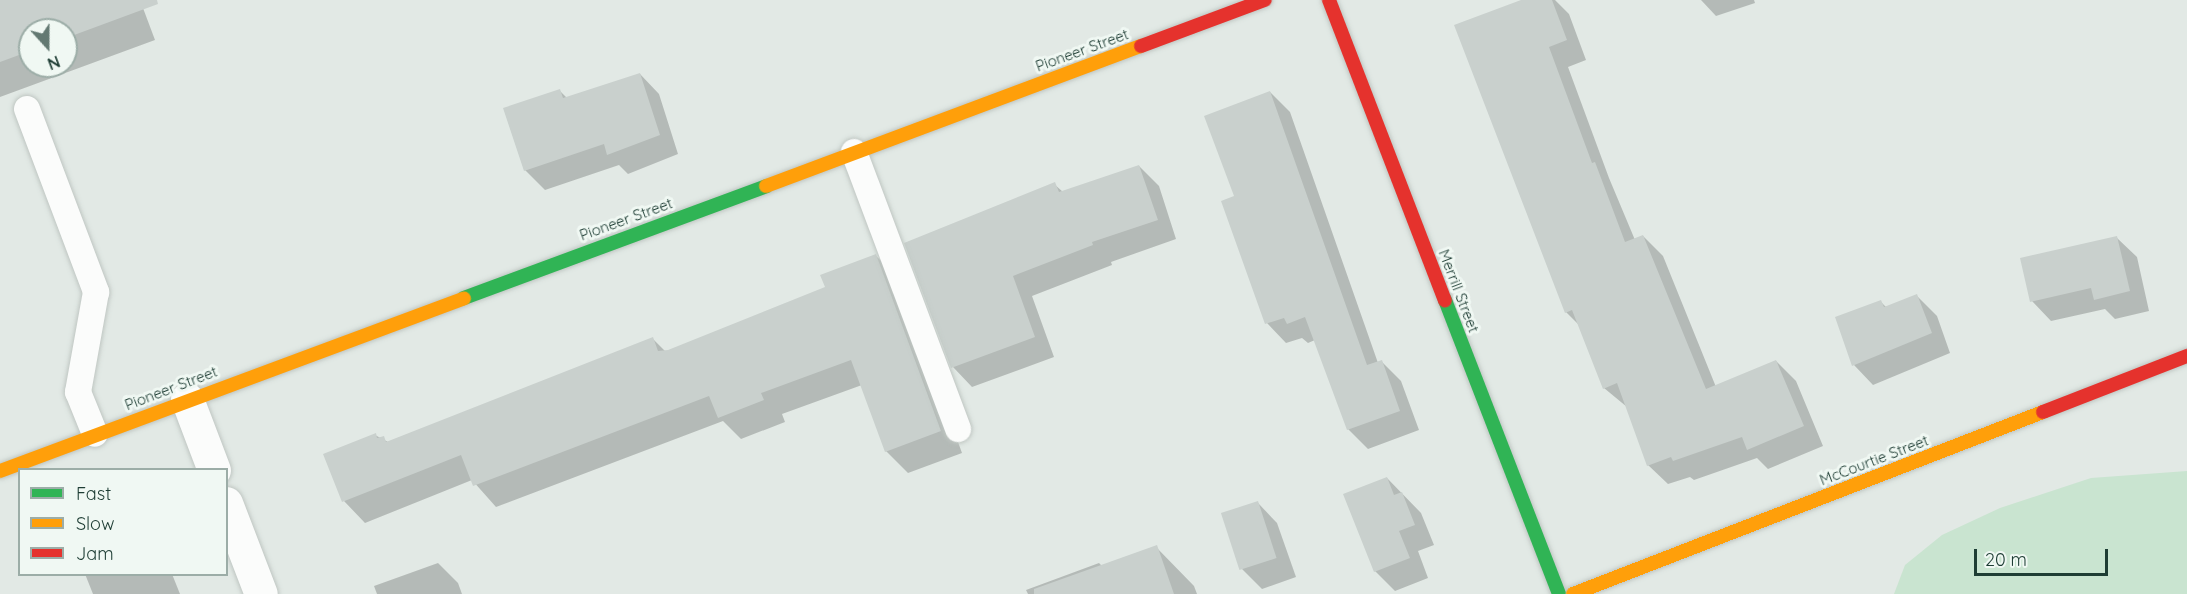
<!DOCTYPE html>
<style>
body{margin:0}
#map{position:relative;width:2187px;height:594px;overflow:hidden;background:#e2e9e5;font-family:Quicksand,sans-serif}
div>[style]{position:absolute}
.green>*{inset:0;background:#c9e4d0}
.shadow>*{inset:0;background:#0003}
.building>*{inset:0;background:#c9d0cd;transform-origin:0 0}
.roads{filter:drop-shadow(0 0 2px #bfc6c2) drop-shadow(0 0 2px #bfc6c2)}
.lane>*{height:26px;margin:-13px;padding:0 13px;transform-origin:13px;border-radius:13px;background:#fbfcfb}
.street>*{height:33px;margin:-16.5px;padding:0 16.5px;transform-origin:16.5px;border-radius:16.5px;background:#fbfcfb}
.fast>*{height:14px;margin:-7px;padding:0 7px;transform-origin:7px;border-radius:7px;background:#30b455}
.slow>*{height:14px;margin:-7px;padding:0 7px;transform-origin:7px;border-radius:7px;background:#ff9f0a}
.jam>*{height:14px;margin:-7px;padding:0 7px;transform-origin:7px;border-radius:7px;background:#e5322d}
span{translate:-50% -50%;white-space:nowrap;text-align:center;line-height:1.15;-webkit-text-stroke:6px #f0f8f3;paint-order:stroke}
.street-label{font-size:15px;color:#1e3d34}
.legend{position:absolute;left:18px;top:468px;width:210px;height:108px;box-sizing:border-box;background:#f0f8f3;border:2px solid #9cada7;margin:0;padding:8px 10px;list-style:none;font-size:18px;color:#1e3d34}
.legend li{display:flex;align-items:center;gap:12px;height:30px}
.legend b{width:30px;border:2px solid #9cada7}
.north{position:absolute;left:18px;top:18px;width:60px;height:60px;box-sizing:border-box;background:#f0f8f3;border:2px solid #9cada7;border-radius:50%;rotate:159deg;font-size:16px;font-weight:700;line-height:24px;text-align:center;color:#1e3d34}
.north::after{content:'';display:block;margin:auto;width:21px;height:27px;background:#637972;clip-path:polygon(50% 0,100% 100%,50% 72%,0 100%)}
.scale{position:absolute;left:1974px;top:549px;width:134px;height:27px;box-sizing:border-box;border:3px solid #1e3d34;border-top:0;padding-left:8px;font-size:18px;line-height:21px;white-space:nowrap;color:#1e3d34;-webkit-text-stroke:4px #f0f8f3;paint-order:stroke}
</style>
<div id="map">
<div class="green">
<i style="clip-path:polygon(2187px 471px,2187px 594px,1894px 594px,1905px 565px,1942px 535px,2000px 508px,2091px 478px)"></i>
</div>
<div class="shadow">
<i style="clip-path:polygon(evenodd,0 0,140px 0,155px 40px,0 97px,0 0,30px 30px,66px 30px,66px 66px,30px 66px,30px 30px)"></i>
<i style="clip-path:polygon(1532px 0,1555px 0,1569px 14px,1586px 60px,1568px 67px,1609px 178px,1635px 240px,1643px 236px,1663px 256px,1716px 387px,1776px 361px,1796px 381px,1823px 446px,1768px 469px,1757px 458px,1694px 480px,1690px 477px,1668px 484px,1648px 465px,1627px 407px,1604px 388px,1579px 325px,1566px 312px)"></i>
<i style="clip-path:polygon(1701px 0,1754px 0,1755px 3px,1716px 16px)"></i>
<i style="clip-path:polygon(640px 74px,659px 94px,678px 154px,628px 174px,619px 165px,545px 190px,525px 170px,560px 91px,567px 98px)"></i>
<i style="clip-path:polygon(1270px 92px,1290px 112px,1378px 363px,1381px 361px,1401px 381px,1419px 430px,1368px 449px,1348px 429px,1315px 340px,1308px 343px,1302px 338px,1286px 343px,1267px 323px,1236px 197px)"></i>
<i style="clip-path:polygon(1139px 166px,1159px 186px,1176px 239px,1111px 262px,1112px 265px,1032px 296px,1054px 357px,972px 387px,953px 367px,906px 244px,1054px 184px,1063px 192px)"></i>
<i style="clip-path:polygon(2117px 238px,2137px 257px,2149px 311px,2115px 319px,2105px 309px,2051px 321px,2032px 301px)"></i>
<i style="clip-path:polygon(876px 256px,898px 277px,962px 453px,908px 473px,886px 451px,862px 385px,782px 414px,785px 422px,741px 439px,723px 421px,496px 507px,472px 480px,365px 523px,344px 501px,375px 435px,388px 442px,653px 339px,666px 352px,827px 288px)"></i>
<i style="clip-path:polygon(1917px 296px,1937px 316px,1950px 353px,1873px 385px,1854px 365px,1837px 318px,1881px 302px,1886px 307px)"></i>
<i style="clip-path:polygon(1387px 478px,1421px 513px,1434px 545px,1418px 551px,1428px 578px,1395px 591px,1375px 571px)"></i>
<i style="clip-path:polygon(1258px 503px,1277px 523px,1296px 577px,1262px 589px,1242px 569px)"></i>
<i style="clip-path:polygon(1156px 547px,1194px 586px,1197px 594px,1028px 594px,1026px 590px,1099px 563px,1102px 566px)"></i>
<i style="clip-path:polygon(438px 563px,458px 583px,462px 594px,377px 594px,374px 586px)"></i>
<i style="clip-path:polygon(85px 574px,172px 574px,180px 594px,93px 594px)"></i>
</div>
<div class="building">
<i style="clip-path:polygon(0 0,157px 0,158px 4px,66px 38px,66px 30px,30px 30px,30px 51px,0 62px)"></i>
<i style="clip-path:polygon(1521px 0,1552px 0,1567px 40px,1549px 47px,1592px 163px,1595px 162px,1625px 242px,1643px 235px,1706px 389px,1776px 360px,1804px 426px,1747px 450px,1742px 437px,1673px 461px,1671px 457px,1647px 466px,1617px 383px,1603px 389px,1572px 310px,1565px 313px,1454px 25px)"></i>
<i style="clip-path:polygon(640px 73px,660px 135px,607px 155px,604px 144px,524px 171px,503px 108px,560px 89px,563px 98px)"></i>
<i style="clip-path:polygon(1270px 91px,1367px 365px,1382px 360px,1400px 411px,1347px 430px,1305px 317px,1287px 324px,1284px 318px,1265px 324px,1221px 201px,1234px 196px,1204px 116px)"></i>
<i style="clip-path:polygon(1139px 165px,1158px 220px,1092px 242px,1093px 245px,1013px 276px,1035px 337px,951px 368px,904px 243px,1055px 182px,1059px 192px)"></i>
<i style="clip-path:polygon(2117px 236px,2130px 291px,2094px 300px,2091px 288px,2030px 302px,2020px 258px)"></i>
<i style="clip-path:polygon(876px 254px,941px 431px,885px 452px,851px 360px,761px 393px,764px 400px,718px 418px,709px 396px,473px 486px,461px 455px,342px 502px,323px 454px,376px 433px,377px 438px,384px 436px,386px 442px,653px 337px,658px 351px,668px 350px,825px 287px,820px 275px)"></i>
<i style="clip-path:polygon(1917px 294px,1932px 333px,1852px 366px,1835px 317px,1881px 300px,1884px 307px)"></i>
<i style="clip-path:polygon(1387px 477px,1394px 495px,1402px 492px,1415px 525px,1399px 531px,1410px 558px,1374px 572px,1343px 494px)"></i>
<i style="left:1258px;top:501px;width:60px;height:39px;rotate:72deg"></i>
<i style="clip-path:polygon(1157px 545px,1174px 594px,1034px 594px,1034px 589px)"></i>
</div>
<div class="roads">
<div class="lane">
<i style="left:27px;top:109px;width:196px;rotate:69.3deg"></i>
<i style="left:96px;top:292px;width:102px;rotate:100.2deg"></i>
<i style="left:78px;top:392px;width:45px;rotate:68deg"></i>
<i style="left:854px;top:152px;width:296px;rotate:69.4deg"></i>
</div>
<div class="street">
<i style="left:187px;top:399px;width:76px;rotate:69.2deg"></i>
<i style="left:226px;top:503px;width:97px;rotate:69deg"></i>
</div>
<div class="fast">
<i style="left:464px;top:298px;width:322px;rotate:-20.3deg"></i>
<i style="left:1445px;top:300px;width:315px;rotate:68.8deg"></i>
</div>
<div class="slow">
<i style="left:766px;top:186px;width:400px;rotate:-20.5deg"></i>
<i style="left:0;top:471px;width:495px;rotate:-20.4deg"></i>
<i style="left:1573px;top:594px;width:504px;rotate:-21.17deg"></i>
</div>
<div class="jam">
<i style="left:1329px;top:0;width:322px;rotate:68.9deg"></i>
<i style="left:1141px;top:46px;width:132px;rotate:-20.4deg"></i>
<i style="left:2043px;top:412px;width:155px;rotate:-21.3deg"></i>
</div>
</div>
<div class="street-label">
<span style="left:1082px;top:50px;rotate:-20deg">Pioneer Street</span>
<span style="left:626px;top:219px;rotate:-20deg">Pioneer Street</span>
<span style="left:1459px;top:291px;rotate:69deg">Merrill Street</span>
<span style="left:171px;top:388px;rotate:-21deg">Pioneer Street</span>
<span style="left:1874px;top:460px;rotate:-21deg">McCourtie Street</span>
</div>
<ul class="legend">
<li><b style="height:8px;background:#30b455"></b>Fast</li>
<li><b style="height:8px;background:#ff9f0a"></b>Slow</li>
<li><b style="height:8px;background:#e5322d"></b>Jam</li>
</ul>
<div class="north">N</div>
<div class="scale">20 m</div>
</div>
